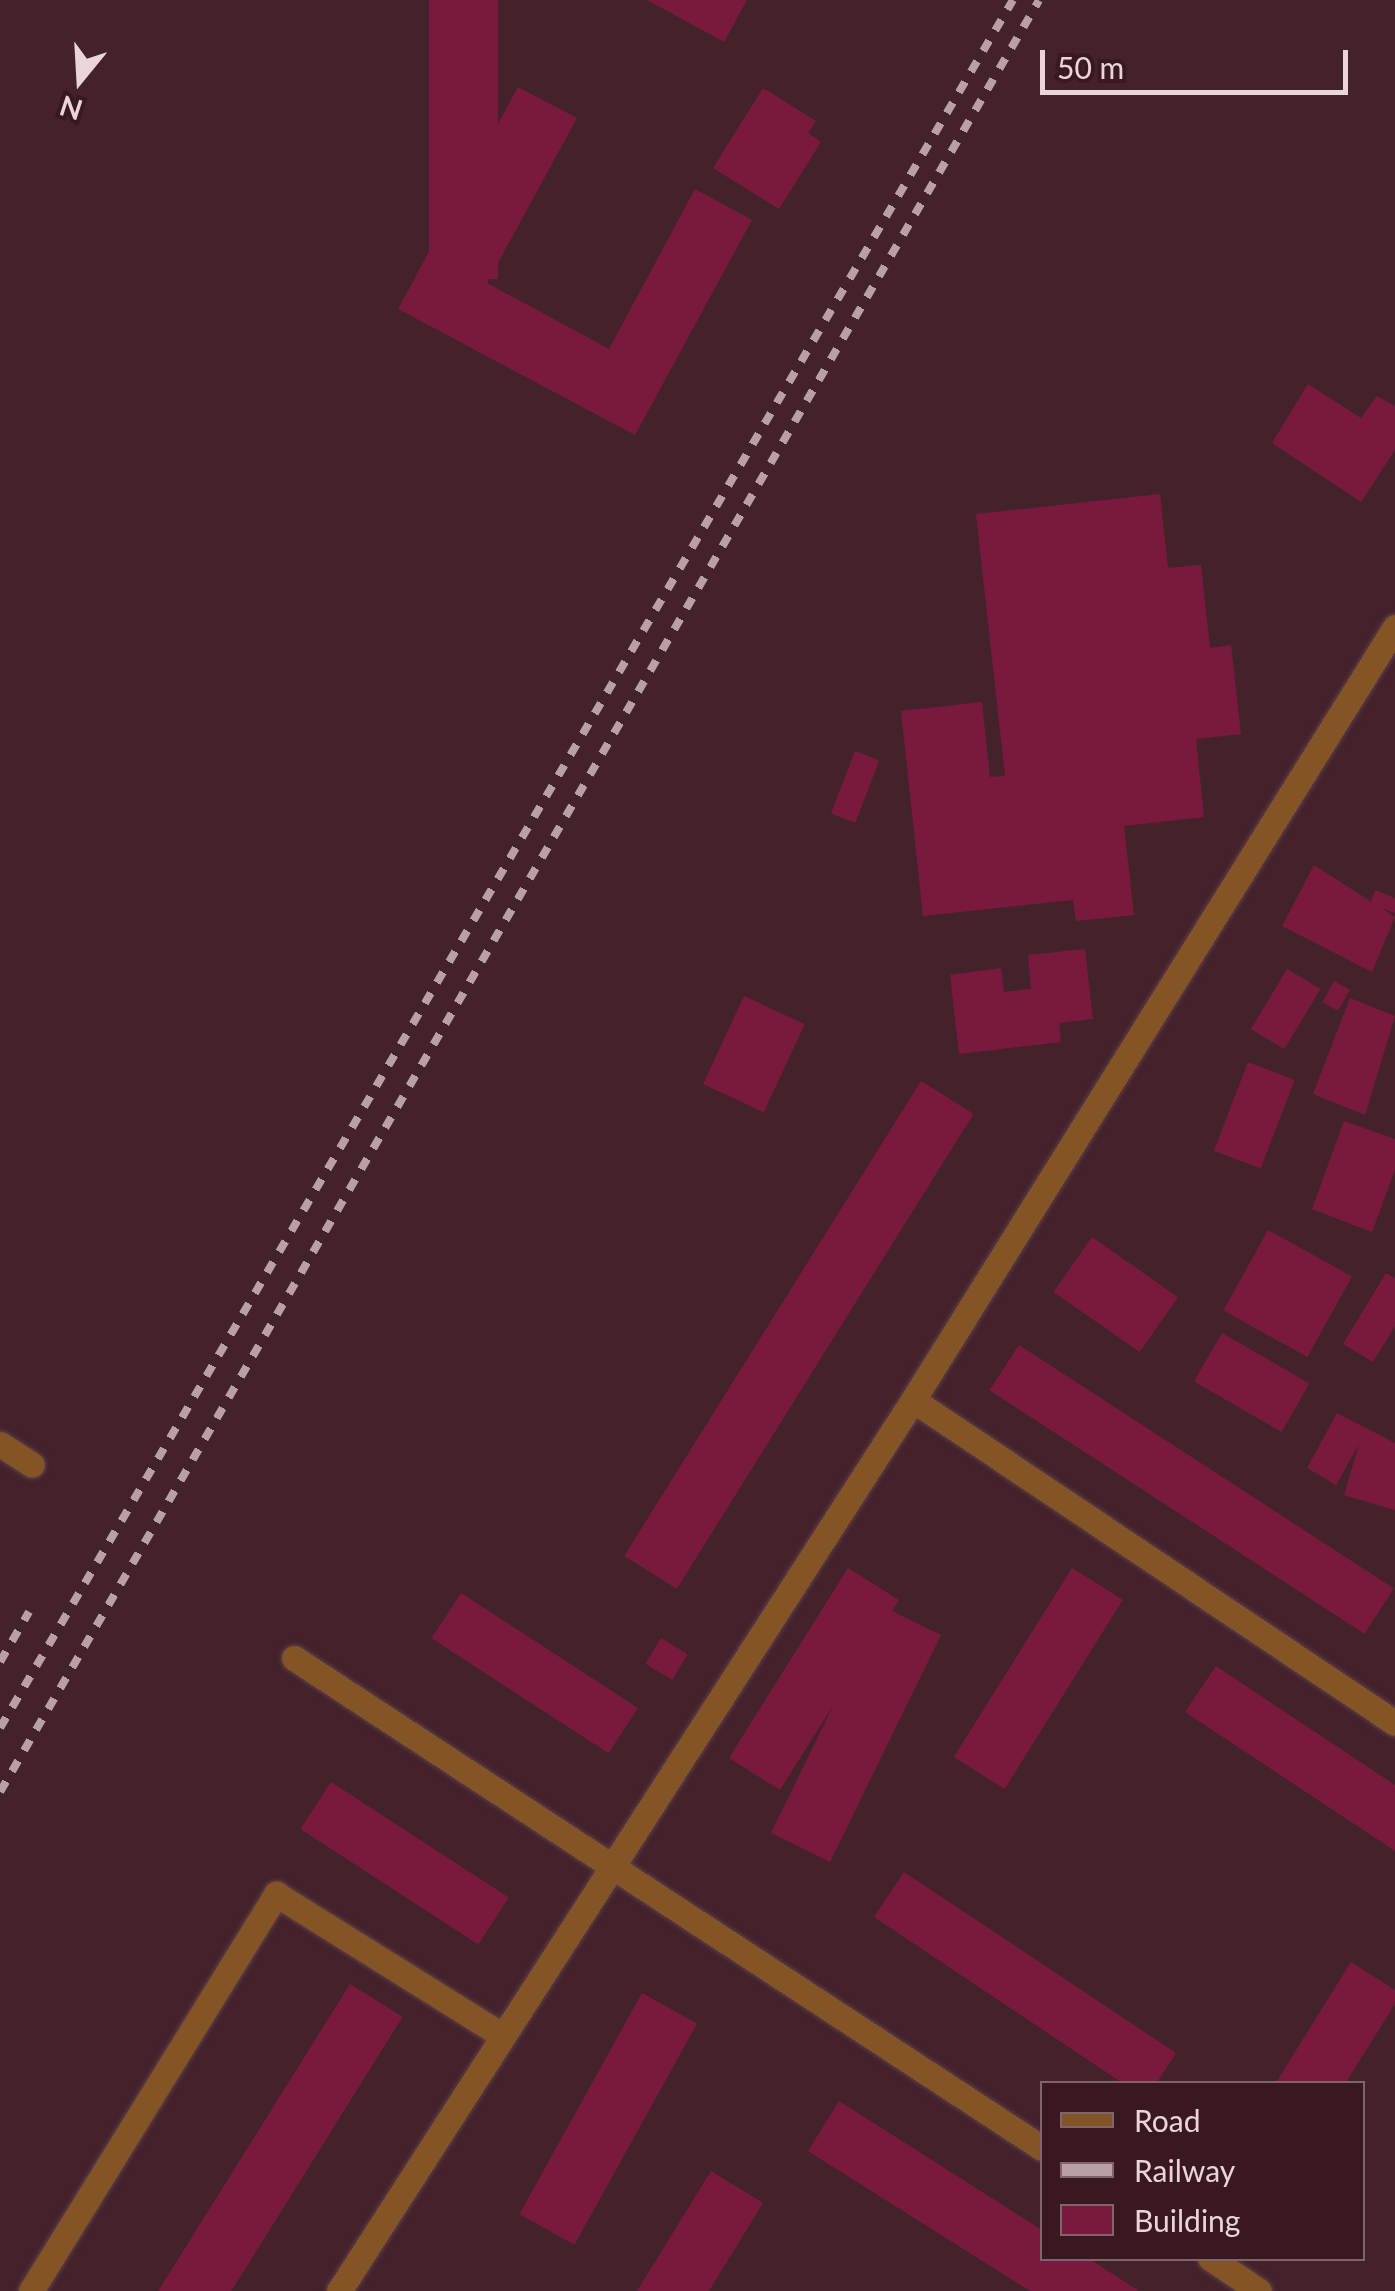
<!DOCTYPE html>
<style>
body{margin:0}
#map{position:relative;width:1395px;height:2291px;overflow:hidden;background:#44222b;font-family:Lato,sans-serif}
div>[style]{position:absolute}
.building>*{inset:0;background:#791a3d;transform-origin:0 0}
.roads{filter:drop-shadow(0 0 2px #5f3f47) drop-shadow(0 0 2px #5f3f47)}
.minor>*{height:25px;margin:-12.5px;padding:0 12.5px;transform-origin:12.5px;border-radius:12.5px;background:#825426}
.rail>*{height:8px;margin-top:-4px;transform-origin:0;background:repeating-linear-gradient(90deg,#ba9fa6 0 12px,transparent 0 24px)}
span{translate:-50% -50%;white-space:nowrap;text-align:center;line-height:1.15;-webkit-text-stroke:8px #391821;paint-order:stroke}
.legend{position:absolute;left:1040px;top:2081px;width:325px;height:180px;box-sizing:border-box;background:#391821;border:2px solid #81646b;margin:0;padding:12px 18px;list-style:none;font-size:30px;color:#ecd5da}
.legend li{display:flex;align-items:center;gap:20px;height:50px}
.legend b{width:50px;border:2px solid #81646b}
.north{position:absolute;left:30px;top:30px;width:100px;height:100px;-webkit-text-stroke:8px #391821;paint-order:stroke;rotate:198deg;font-size:28px;font-weight:700;line-height:40px;text-align:center;color:#ecd5da}
.north::after{content:'';display:block;margin:auto;width:35px;height:45px;background:#ecd5da;clip-path:polygon(50% 0,100% 100%,50% 72%,0 100%)}
.scale{position:absolute;left:1040px;top:50px;width:308px;height:45px;box-sizing:border-box;border:5px solid #ecd5da;border-top:0;padding-left:12px;font-size:30px;line-height:35px;white-space:nowrap;color:#ecd5da;-webkit-text-stroke:8px #391821;paint-order:stroke}
</style>
<div id="map">
<div class="building">
<i style="left:429px;top:0;width:69px;height:279px"></i>
<i style="clip-path:polygon(647px 0,747px 0,724px 42px)"></i>
<i style="clip-path:polygon(518px 87px,577px 118px,487px 283px,609px 349px,695px 189px,752px 220px,635px 435px,398px 309px)"></i>
<i style="clip-path:polygon(763px 88px,816px 121px,808px 133px,821px 142px,779px 209px,713px 168px)"></i>
<i style="clip-path:polygon(1308px 384px,1361px 418px,1377px 396px,1395px 406px,1395px 450px,1361px 502px,1272px 443px)"></i>
<i style="clip-path:polygon(1160px 494px,1168px 568px,1201px 565px,1210px 648px,1231px 645px,1241px 734px,1196px 739px,1204px 817px,1124px 826px,1134px 915px,1076px 921px,1073px 900px,923px 916px,901px 711px,982px 702px,990px 777px,1005px 776px,976px 514px)"></i>
<i style="left:855px;top:751px;width:26px;height:67px;rotate:21deg"></i>
<i style="clip-path:polygon(1314px 865px,1395px 917px,1372px 972px,1282px 926px)"></i>
<i style="clip-path:polygon(1375px 890px,1395px 898px,1395px 913px,1370px 904px)"></i>
<i style="clip-path:polygon(1085px 949px,1093px 1019px,1059px 1023px,1061px 1042px,959px 1054px,950px 975px,1001px 968px,1004px 992px,1031px 989px,1028px 955px)"></i>
<i style="left:1287px;top:969px;width:39px;height:70px;rotate:31deg"></i>
<i style="left:1334px;top:981px;width:18px;height:24px;rotate:29deg"></i>
<i style="left:744px;top:996px;width:67px;height:97px;rotate:25deg"></i>
<i style="clip-path:polygon(1350px 998px,1395px 1016px,1365px 1115px,1313px 1094px)"></i>
<i style="left:1248px;top:1062px;width:50px;height:95px;rotate:21deg"></i>
<i style="left:921px;top:1081px;width:62px;height:560px;rotate:32deg"></i>
<i style="clip-path:polygon(1344px 1121px,1395px 1139px,1395px 1170px,1372px 1232px,1312px 1209px)"></i>
<i style="left:1268px;top:1230px;width:96px;height:92px;rotate:29deg"></i>
<i style="left:1092px;top:1237px;width:105px;height:67px;rotate:35deg"></i>
<i style="clip-path:polygon(1386px 1273px,1395px 1278px,1395px 1326px,1373px 1362px,1343px 1344px)"></i>
<i style="left:1222px;top:1333px;width:101px;height:56px;rotate:30deg"></i>
<i style="left:1019px;top:1345px;width:447px;height:54px;rotate:33deg"></i>
<i style="clip-path:polygon(1337px 1413px,1395px 1443px,1395px 1510px,1344px 1495px,1359px 1444px,1336px 1485px,1307px 1468px)"></i>
<i style="clip-path:polygon(848px 1568px,899px 1600px,892px 1611px,941px 1635px,830px 1862px,771px 1833px,834px 1704px,780px 1790px,729px 1758px)"></i>
<i style="left:1072px;top:1568px;width:60px;height:223px;rotate:32deg"></i>
<i style="left:461px;top:1593px;width:211px;height:54px;rotate:33deg"></i>
<i style="left:661px;top:1638px;width:31px;height:30px;rotate:31deg"></i>
<i style="clip-path:polygon(1216px 1666px,1395px 1785px,1395px 1851px,1185px 1712px)"></i>
<i style="left:331px;top:1782px;width:212px;height:56px;rotate:33deg"></i>
<i style="clip-path:polygon(904px 1872px,1176px 2053px,1156px 2084px,1124px 2084px,874px 1917px)"></i>
<i style="clip-path:polygon(1351px 1962px,1395px 1990px,1395px 2004px,1345px 2084px,1275px 2084px)"></i>
<i style="left:350px;top:1984px;width:62px;height:363px;rotate:32deg"></i>
<i style="left:642px;top:1993px;width:63px;height:253px;rotate:29deg"></i>
<i style="clip-path:polygon(839px 2101px,1042px 2230px,1042px 2258px,1088px 2258px,1139px 2291px,1030px 2291px,808px 2151px)"></i>
<i style="clip-path:polygon(711px 2171px,763px 2203px,709px 2291px,637px 2291px)"></i>
</div>
<div class="roads">
<div class="minor">
<i style="left:913px;top:1400px;width:580px;rotate:33.83deg"></i>
<i style="left:0;top:1444px;width:38px;rotate:33deg"></i>
<i style="left:294px;top:1658px;width:894px;rotate:33.23deg"></i>
<i style="left:1210px;top:2258px;width:59px;rotate:34deg"></i>
<i style="left:31px;top:2291px;width:467px;rotate:-58.3deg"></i>
<i style="left:276px;top:1894px;width:266px;rotate:32deg"></i>
<i style="left:339px;top:2291px;width:1060px;rotate:-57.21deg"></i>
<i style="left:913px;top:1400px;width:911px;rotate:-58.05deg"></i>
</div>
</div>
<div class="rail">
<i style="left:0;top:1662px;width:58px;rotate:-59.9deg"></i>
<i style="left:0;top:1728px;width:2003px;rotate:-59.62deg"></i>
<i style="left:0;top:1792px;width:2071px;rotate:-59.89deg"></i>
</div>
<ul class="legend">
<li><b style="height:12px;background:#825426"></b>Road</li>
<li><b style="height:12px;background:#ba9fa6"></b>Railway</li>
<li><b style="height:28px;background:#791a3d"></b>Building</li>
</ul>
<div class="north">N</div>
<div class="scale">50 m</div>
</div>
